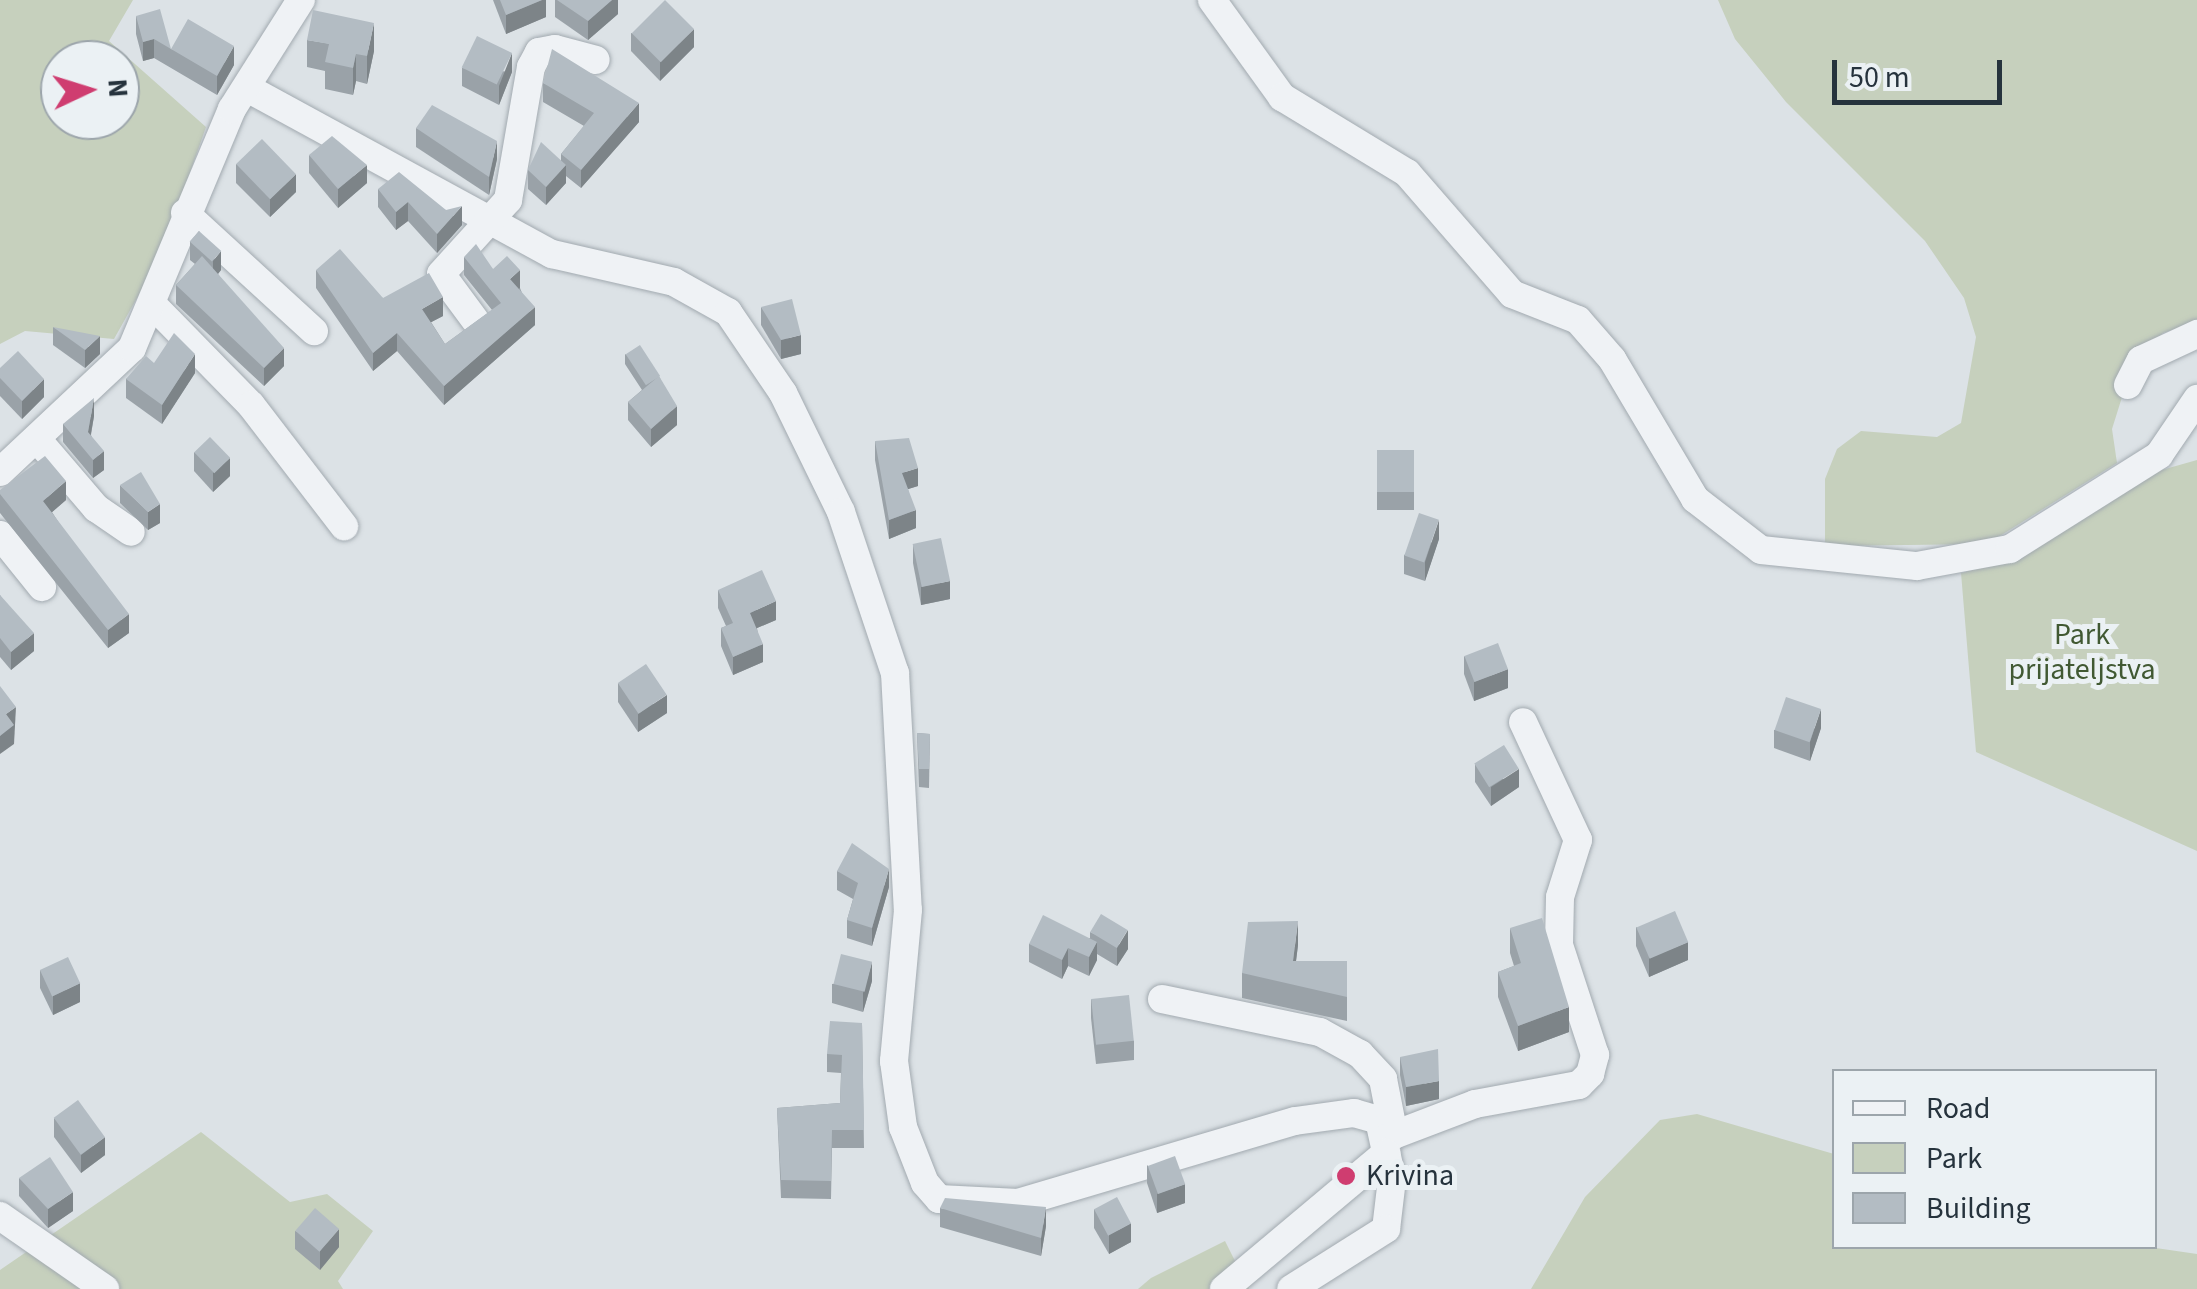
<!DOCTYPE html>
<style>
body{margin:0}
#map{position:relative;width:2197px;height:1289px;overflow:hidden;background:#dce2e6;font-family:"Source Sans 3",sans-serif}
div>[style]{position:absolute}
.green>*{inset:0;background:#c6d0bd}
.roads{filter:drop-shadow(0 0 2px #a2aab0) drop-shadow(0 0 2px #a2aab0)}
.minor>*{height:28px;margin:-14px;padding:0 14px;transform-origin:14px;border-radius:14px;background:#eff2f5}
.wall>*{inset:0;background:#9aa2a8;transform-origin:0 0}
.shaded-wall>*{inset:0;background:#7d8488}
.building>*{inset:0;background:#b3bcc3;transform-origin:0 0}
.dots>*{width:28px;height:28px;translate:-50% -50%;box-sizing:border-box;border:5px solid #ebf1f4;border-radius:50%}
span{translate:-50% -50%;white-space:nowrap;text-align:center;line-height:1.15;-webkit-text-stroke:10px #ebf1f4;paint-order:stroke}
.park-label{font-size:30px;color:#415933}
.poi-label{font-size:30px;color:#26333d}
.left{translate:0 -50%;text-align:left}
.legend{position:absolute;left:1832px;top:1069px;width:325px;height:180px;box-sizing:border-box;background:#ebf1f4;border:2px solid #9ca5ab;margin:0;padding:12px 18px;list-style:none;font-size:30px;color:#26333d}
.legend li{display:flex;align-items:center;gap:20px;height:50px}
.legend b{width:50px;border:2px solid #9ca5ab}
.north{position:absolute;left:40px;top:40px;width:100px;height:100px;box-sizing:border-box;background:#ebf1f4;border:2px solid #9ca5ab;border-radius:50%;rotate:86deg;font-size:28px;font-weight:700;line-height:40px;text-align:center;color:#26333d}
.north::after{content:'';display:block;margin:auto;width:35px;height:45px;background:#cf3d70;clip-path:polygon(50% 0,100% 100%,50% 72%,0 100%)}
.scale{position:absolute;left:1832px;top:60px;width:170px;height:45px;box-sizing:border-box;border:5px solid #26333d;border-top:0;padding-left:12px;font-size:30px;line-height:35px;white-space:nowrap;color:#26333d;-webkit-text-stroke:8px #ebf1f4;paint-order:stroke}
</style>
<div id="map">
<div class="green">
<i style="clip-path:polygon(evenodd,0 0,133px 0,109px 41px,206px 127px,161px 255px,114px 339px,25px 331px,0 344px,0 0,60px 60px,120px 60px,120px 120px,60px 120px,60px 60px)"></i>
<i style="clip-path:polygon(1718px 0,2197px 0,2197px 322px,2163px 333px,2134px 359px,2112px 429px,2117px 463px,1987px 544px,1825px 546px,1825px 479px,1837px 449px,1861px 431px,1937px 437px,1961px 423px,1976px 337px,1964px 298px,1925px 241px,1786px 102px,1735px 39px)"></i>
<i style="clip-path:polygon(2197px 460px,2197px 851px,1976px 752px,1961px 573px,2009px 560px,2130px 479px)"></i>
<i style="clip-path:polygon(1697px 1114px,1834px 1154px,1834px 1246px,2149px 1247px,2197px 1254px,2197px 1289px,1531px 1289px,1585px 1197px,1660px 1120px)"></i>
<i style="clip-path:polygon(201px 1132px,290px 1202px,327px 1194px,373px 1231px,338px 1281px,343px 1289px,0 1289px,0 1270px)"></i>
<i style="clip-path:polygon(1225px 1241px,1249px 1289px,1138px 1289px,1151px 1278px)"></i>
</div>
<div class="roads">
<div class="minor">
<i style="left:1212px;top:0;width:120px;rotate:54.2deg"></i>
<i style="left:1282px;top:97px;width:146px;rotate:31.3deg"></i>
<i style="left:1407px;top:173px;width:160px;rotate:49deg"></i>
<i style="left:1512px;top:294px;width:71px;rotate:21.5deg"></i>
<i style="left:1578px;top:320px;width:52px;rotate:48.9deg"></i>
<i style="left:1612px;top:359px;width:163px;rotate:59.3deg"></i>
<i style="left:1695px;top:499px;width:83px;rotate:37.7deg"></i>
<i style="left:1761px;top:550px;width:157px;rotate:5.9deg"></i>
<i style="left:1917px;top:566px;width:95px;rotate:-10.4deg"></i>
<i style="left:2010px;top:549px;width:176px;rotate:-32.2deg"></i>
<i style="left:2159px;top:455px;width:68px;rotate:-55.8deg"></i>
<i style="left:247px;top:88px;width:347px;rotate:28.6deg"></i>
<i style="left:552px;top:254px;width:125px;rotate:12.9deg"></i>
<i style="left:674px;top:282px;width:62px;rotate:29.1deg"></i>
<i style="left:728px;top:312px;width:98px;rotate:55.8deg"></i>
<i style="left:783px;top:393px;width:132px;rotate:64deg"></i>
<i style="left:841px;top:512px;width:170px;rotate:71.5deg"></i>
<i style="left:895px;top:673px;width:237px;rotate:86.9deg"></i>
<i style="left:908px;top:910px;width:152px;rotate:95.3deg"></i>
<i style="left:894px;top:1061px;width:67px;rotate:82.2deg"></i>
<i style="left:903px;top:1127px;width:60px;rotate:68.6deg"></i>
<i style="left:925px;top:1183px;width:21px;rotate:49deg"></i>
<i style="left:939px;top:1199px;width:79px;rotate:2.9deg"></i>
<i style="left:1018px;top:1203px;width:289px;rotate:-16.5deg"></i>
<i style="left:1295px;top:1121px;width:60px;rotate:-7.7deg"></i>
<i style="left:1354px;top:1113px;width:26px;rotate:16deg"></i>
<i style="left:1379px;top:1120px;width:60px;rotate:77.6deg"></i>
<i style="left:1392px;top:1179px;width:50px;rotate:96.8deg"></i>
<i style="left:1386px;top:1229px;width:112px;rotate:147.7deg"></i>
<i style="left:185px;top:213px;width:175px;rotate:42.5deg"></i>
<i style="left:153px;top:305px;width:140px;rotate:45.6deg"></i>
<i style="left:251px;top:405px;width:153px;rotate:52.5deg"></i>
<i style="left:475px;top:320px;width:57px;rotate:-126.5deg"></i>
<i style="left:441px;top:274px;width:100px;rotate:-47.8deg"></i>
<i style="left:508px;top:200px;width:135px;rotate:-80.2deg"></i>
<i style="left:531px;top:67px;width:17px;rotate:-62deg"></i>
<i style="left:539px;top:52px;width:16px;rotate:-11deg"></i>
<i style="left:555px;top:49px;width:42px;rotate:15deg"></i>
<i style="left:2128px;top:385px;width:28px;rotate:-63deg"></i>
<i style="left:2141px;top:360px;width:62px;rotate:-24.9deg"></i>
<i style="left:37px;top:439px;width:91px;rotate:49.5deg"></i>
<i style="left:96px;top:508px;width:42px;rotate:34.4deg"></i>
<i style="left:0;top:472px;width:181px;rotate:-43.2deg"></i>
<i style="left:132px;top:348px;width:259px;rotate:-67.3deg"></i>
<i style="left:232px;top:109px;width:129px;rotate:-57.7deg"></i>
<i style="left:0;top:535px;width:67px;rotate:51.1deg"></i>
<i style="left:1162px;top:999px;width:161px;rotate:11.8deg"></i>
<i style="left:1320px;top:1032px;width:46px;rotate:28.8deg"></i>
<i style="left:1360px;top:1054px;width:34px;rotate:47deg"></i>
<i style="left:1383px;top:1079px;width:57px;rotate:78.9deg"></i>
<i style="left:1386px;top:1138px;width:95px;rotate:-20.9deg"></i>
<i style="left:1475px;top:1104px;width:106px;rotate:-10.4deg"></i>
<i style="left:1579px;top:1085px;width:16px;rotate:-45deg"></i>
<i style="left:1590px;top:1074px;width:20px;rotate:-75deg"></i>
<i style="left:1595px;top:1055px;width:116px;rotate:-108.1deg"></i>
<i style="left:1559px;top:945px;width:48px;rotate:-88.8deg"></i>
<i style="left:1560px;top:897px;width:60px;rotate:-72.5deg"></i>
<i style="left:1578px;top:840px;width:130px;rotate:-115deg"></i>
<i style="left:0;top:1216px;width:128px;rotate:34.8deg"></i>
<i style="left:1224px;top:1289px;width:212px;rotate:-40deg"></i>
</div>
</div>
<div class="wall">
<i style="clip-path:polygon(493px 0,546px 0,546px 17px,506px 34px)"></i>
<i style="clip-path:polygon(555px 0,618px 0,618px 14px,588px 40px,555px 17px)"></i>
<i style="clip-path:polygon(136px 16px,171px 49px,234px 65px,217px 95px,154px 58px,143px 61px,136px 34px)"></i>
<i style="clip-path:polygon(631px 33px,694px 47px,660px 81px,631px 51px)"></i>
<i style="clip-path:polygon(307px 40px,374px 51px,367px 84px,356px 81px,353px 95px,325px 89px,325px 71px,307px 67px)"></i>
<i style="clip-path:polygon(462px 68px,512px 72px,499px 105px,462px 86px)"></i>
<i style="clip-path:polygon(543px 83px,639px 122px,581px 188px,566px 176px,566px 183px,546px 205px,528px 189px,528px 170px,561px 161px,561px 154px,584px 126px,543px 102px)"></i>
<i style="clip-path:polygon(416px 128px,497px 159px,489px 195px,416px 147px)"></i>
<i style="clip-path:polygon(309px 155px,367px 183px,338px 208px,309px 173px)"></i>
<i style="clip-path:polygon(236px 164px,296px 192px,270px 217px,236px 183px)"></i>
<i style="clip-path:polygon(378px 189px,446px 210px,462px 225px,437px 253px,408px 221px,396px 230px,378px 207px)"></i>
<i style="clip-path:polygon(199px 231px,221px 270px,218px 274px,284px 366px,264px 386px,176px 304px,176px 285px,195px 264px,190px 260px,190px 242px)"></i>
<i style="clip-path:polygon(464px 257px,493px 269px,520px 288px,535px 325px,444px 405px,397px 351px,373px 371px,316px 288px,316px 270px,383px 298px,443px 316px,431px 322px,445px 344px,492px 310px,464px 275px)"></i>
<i style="clip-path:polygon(761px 307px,801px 354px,781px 359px,761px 325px)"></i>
<i style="clip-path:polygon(53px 327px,100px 354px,85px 368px,53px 345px)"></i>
<i style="clip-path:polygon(625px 354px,660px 378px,677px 425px,651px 447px,628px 420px,628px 402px,642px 390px,625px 364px)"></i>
<i style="clip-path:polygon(154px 363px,195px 373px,162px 424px,126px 398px,126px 379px)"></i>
<i style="clip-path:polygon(0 368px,44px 397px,22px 419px,0 396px)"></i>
<i style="clip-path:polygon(94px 416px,91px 435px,104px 470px,93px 478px,63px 442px,63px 424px)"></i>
<i style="clip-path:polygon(875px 441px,918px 486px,908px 489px,916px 528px,889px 539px,875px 460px)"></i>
<i style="left:1377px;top:450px;width:37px;height:60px"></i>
<i style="clip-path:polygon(194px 452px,230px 476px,213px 492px,194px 471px)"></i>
<i style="clip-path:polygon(120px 485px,160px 523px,148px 530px,120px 503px)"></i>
<i style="clip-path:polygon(0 490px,66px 500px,52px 512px,129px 633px,108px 648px,0 513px)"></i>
<i style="clip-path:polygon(1439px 539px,1425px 581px,1404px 574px,1404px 555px)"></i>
<i style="clip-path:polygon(913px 544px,950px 599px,921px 605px,913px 563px)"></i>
<i style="clip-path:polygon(718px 590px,776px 620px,757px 628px,763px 662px,733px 675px,721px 646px,721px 628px,726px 626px,718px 608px)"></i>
<i style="clip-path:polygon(0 595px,34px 651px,11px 670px,0 657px)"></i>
<i style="clip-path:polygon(1464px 656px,1508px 688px,1474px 701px,1464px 674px)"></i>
<i style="clip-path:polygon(618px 683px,667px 713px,638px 732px,618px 702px)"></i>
<i style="clip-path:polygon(1821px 728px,1810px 761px,1774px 748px,1774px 730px)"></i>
<i style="clip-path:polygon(917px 733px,930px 734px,929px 788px,919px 787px)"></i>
<i style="clip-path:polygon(1475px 764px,1519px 787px,1491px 806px,1475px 782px)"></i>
<i style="clip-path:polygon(837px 871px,889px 887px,872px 946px,847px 938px,847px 920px,853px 899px,837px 890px)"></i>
<i style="clip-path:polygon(1636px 927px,1688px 960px,1649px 977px,1636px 946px)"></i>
<i style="clip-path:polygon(1510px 928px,1569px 1032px,1518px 1051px,1498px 997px,1498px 972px,1514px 966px,1510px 953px)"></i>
<i style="clip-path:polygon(1090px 932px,1128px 949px,1117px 966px,1097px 954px,1097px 960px,1089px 976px,1068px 966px,1062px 979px,1029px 962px,1029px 944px,1090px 938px)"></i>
<i style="clip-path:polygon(1298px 945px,1296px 961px,1347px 961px,1347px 1021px,1242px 998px,1242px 973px)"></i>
<i style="clip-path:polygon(40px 970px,80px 1002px,53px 1015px,40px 988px)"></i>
<i style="clip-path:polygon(872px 981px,863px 1012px,832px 1003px,832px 984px)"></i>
<i style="clip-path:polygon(1091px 999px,1134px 1041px,1134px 1060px,1096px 1064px,1091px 1018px)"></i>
<i style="clip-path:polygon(862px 1023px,864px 1148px,832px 1148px,831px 1199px,781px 1198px,777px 1108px,840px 1103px,841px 1073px,827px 1072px,827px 1054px)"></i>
<i style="clip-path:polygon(1400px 1057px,1439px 1099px,1406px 1106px,1400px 1075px)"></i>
<i style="clip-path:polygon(54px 1118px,105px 1155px,81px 1173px,54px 1137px)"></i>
<i style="clip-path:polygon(1147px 1165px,1185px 1203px,1157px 1213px,1147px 1183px)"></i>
<i style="clip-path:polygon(19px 1178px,73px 1211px,48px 1228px,19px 1196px)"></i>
<i style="clip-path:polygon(940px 1208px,1046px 1226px,1041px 1256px,940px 1227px)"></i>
<i style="clip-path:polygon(1094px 1209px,1131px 1242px,1109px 1254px,1094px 1228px)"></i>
<i style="clip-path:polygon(295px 1231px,339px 1247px,320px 1270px,295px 1249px)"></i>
</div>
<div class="shaded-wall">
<i style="clip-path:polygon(542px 0,546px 0,546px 17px,506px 34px,506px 15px)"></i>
<i style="clip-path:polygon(612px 0,618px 0,618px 14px,588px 40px,588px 21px)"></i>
<i style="clip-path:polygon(374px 23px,374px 51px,367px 84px,367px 56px)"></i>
<i style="clip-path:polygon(694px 29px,694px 47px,660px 81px,660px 62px)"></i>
<i style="clip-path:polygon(154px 39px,154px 58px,143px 61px,143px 42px)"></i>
<i style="clip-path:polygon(234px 46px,234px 65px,217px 95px,217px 76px)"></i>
<i style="clip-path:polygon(512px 53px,512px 72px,499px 105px,499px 86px)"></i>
<i style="clip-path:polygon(356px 54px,356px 81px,353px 95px,353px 68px)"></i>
<i style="clip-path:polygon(639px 103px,639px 122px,581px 188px,581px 170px)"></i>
<i style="clip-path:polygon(497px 141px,497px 159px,489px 195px,489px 177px)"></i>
<i style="clip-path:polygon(367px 165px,367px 183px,338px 208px,338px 189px)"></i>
<i style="clip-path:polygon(566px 165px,566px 183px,546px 205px,546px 187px)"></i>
<i style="clip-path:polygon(296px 174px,296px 192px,270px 217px,270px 199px)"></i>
<i style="clip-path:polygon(408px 202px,408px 221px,396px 230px,396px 212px)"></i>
<i style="clip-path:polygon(462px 206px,462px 225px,437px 253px,437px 234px)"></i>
<i style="clip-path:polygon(221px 251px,221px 270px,213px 280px,213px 261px)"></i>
<i style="clip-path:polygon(520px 270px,520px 288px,510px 297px,510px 279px)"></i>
<i style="clip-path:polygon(443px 297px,443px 316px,422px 327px,422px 309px)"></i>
<i style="clip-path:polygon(535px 307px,535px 325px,444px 405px,444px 386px)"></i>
<i style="clip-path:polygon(397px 333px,397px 351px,373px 371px,373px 353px)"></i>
<i style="clip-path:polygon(801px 335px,801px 354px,781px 359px,781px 340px)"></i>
<i style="clip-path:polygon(100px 336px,100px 354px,85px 368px,85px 350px)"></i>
<i style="clip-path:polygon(284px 348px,284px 366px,264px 386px,264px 368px)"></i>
<i style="clip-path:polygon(195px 354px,195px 373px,162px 424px,162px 405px)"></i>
<i style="clip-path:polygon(44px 379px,44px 397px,22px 419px,22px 401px)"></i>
<i style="clip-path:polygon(94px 398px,94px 416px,88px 450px,88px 432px)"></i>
<i style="clip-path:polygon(677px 406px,677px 425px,651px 447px,651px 429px)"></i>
<i style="clip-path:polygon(104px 451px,104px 470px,93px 478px,93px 460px)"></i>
<i style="clip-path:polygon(230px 458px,230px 476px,213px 492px,213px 473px)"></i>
<i style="clip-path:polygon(918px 468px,918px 486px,902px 491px,902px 473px)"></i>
<i style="clip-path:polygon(66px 481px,66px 500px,43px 520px,43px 501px)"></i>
<i style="clip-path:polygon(160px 504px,160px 523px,148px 530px,148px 512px)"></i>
<i style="clip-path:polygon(916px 510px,916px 528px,889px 539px,889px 520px)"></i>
<i style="clip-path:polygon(1439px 520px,1439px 539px,1425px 581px,1425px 562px)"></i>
<i style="clip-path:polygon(950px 581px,950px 599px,921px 605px,921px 587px)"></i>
<i style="clip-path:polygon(776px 601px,776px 620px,750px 631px,750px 613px)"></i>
<i style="clip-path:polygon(129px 614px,129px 633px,108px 648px,108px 630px)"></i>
<i style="clip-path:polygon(34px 633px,34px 651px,11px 670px,11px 652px)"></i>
<i style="clip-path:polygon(763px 644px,763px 662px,733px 675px,733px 657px)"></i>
<i style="clip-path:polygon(1508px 669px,1508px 688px,1474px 701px,1474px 682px)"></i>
<i style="clip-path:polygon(667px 695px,667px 713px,638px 732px,638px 714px)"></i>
<i style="clip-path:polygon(16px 707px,14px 744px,0 754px,0 736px,6px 714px)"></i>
<i style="clip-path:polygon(1821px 709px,1821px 728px,1810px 761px,1810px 742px)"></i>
<i style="clip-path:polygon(1519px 769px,1519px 787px,1491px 806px,1491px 787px)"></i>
<i style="clip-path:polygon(889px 869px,889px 887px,872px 946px,872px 928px)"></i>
<i style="clip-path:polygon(1298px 921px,1298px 945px,1293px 985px,1293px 961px)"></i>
<i style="clip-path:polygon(1128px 930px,1128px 949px,1117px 966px,1117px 948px)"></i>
<i style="clip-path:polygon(1097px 942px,1097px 960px,1089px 976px,1089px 957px)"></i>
<i style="clip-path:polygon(1688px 942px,1688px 960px,1649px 977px,1649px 958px)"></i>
<i style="clip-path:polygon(1068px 948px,1068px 966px,1062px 979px,1062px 960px)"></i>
<i style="clip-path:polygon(872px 962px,872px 981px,863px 1012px,863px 993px)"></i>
<i style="clip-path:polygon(80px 983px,80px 1002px,53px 1015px,53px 996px)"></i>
<i style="clip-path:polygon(1569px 1007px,1569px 1032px,1518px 1051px,1518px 1026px)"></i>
<i style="clip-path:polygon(1439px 1081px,1439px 1099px,1406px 1106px,1406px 1087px)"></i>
<i style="clip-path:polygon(105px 1137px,105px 1155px,81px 1173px,81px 1155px)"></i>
<i style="clip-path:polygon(1185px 1184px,1185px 1203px,1157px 1213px,1157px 1194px)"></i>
<i style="clip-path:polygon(73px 1192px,73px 1211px,48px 1228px,48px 1209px)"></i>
<i style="clip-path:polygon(1046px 1207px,1046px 1226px,1041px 1256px,1041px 1238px)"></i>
<i style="clip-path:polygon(1131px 1223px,1131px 1242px,1109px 1254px,1109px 1235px)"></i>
<i style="clip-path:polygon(339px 1229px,339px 1247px,320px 1270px,320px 1251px)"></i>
</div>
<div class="building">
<i style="clip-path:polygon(500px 0,542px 0,506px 15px)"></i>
<i style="clip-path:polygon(557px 0,612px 0,588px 21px)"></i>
<i style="left:665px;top:0;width:41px;height:47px;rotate:45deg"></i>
<i style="clip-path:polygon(160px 9px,171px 49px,188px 19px,234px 46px,217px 76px,154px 39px,143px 42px,136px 16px)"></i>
<i style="clip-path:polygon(313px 10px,374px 23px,367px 56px,356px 54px,353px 68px,325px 62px,329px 44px,307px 40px)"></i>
<i style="left:477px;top:36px;width:39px;height:35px;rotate:26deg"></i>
<i style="clip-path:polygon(552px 49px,639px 103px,581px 170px,561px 154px,594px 113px,543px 83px)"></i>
<i style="clip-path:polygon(432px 105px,497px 141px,489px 177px,416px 128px)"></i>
<i style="clip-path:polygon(332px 136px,367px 165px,338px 189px,309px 155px)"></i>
<i style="left:262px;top:139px;width:49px;height:36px;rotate:46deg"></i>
<i style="clip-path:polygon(541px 142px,566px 165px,546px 187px,528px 170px)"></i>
<i style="clip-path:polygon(399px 172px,446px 210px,462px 206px,437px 234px,408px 202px,396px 212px,378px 189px)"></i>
<i style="left:199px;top:231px;width:30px;height:14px;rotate:42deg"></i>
<i style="clip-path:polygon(476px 244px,493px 269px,507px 256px,520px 270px,510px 279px,535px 307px,444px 386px,397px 333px,373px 353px,316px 270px,340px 249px,383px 298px,429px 273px,443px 297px,422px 309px,445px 344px,501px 303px,464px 257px)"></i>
<i style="clip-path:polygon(202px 256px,284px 348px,264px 368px,176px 285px)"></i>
<i style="clip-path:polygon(792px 299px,801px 335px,781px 340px,761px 307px)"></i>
<i style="clip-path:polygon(53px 327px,100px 336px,85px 350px)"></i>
<i style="clip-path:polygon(174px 333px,195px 354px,162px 405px,126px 379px,146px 356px,154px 363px)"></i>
<i style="left:640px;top:345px;width:37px;height:17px;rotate:57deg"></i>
<i style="clip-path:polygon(18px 351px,44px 379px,22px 401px,0 378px,0 368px)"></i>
<i style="clip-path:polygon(659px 376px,677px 406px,651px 429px,628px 402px)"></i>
<i style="clip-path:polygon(94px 398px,88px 432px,104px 451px,93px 460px,63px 424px)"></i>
<i style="left:210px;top:437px;width:29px;height:22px;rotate:46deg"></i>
<i style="clip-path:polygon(909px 438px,918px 468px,902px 473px,916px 510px,889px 520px,875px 441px)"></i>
<i style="left:1377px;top:450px;width:37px;height:42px"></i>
<i style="clip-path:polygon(45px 456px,66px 481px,43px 501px,129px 614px,108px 630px,0 494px,0 490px)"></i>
<i style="clip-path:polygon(141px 472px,160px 504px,148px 512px,120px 485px)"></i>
<i style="left:1419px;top:513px;width:21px;height:45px;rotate:19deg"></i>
<i style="left:941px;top:538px;width:44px;height:29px;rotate:78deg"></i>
<i style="clip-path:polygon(762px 570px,776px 601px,750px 613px,763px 644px,733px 657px,721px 628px,733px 623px,718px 590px)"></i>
<i style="clip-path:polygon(0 595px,34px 633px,11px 652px,0 638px)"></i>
<i style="left:1498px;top:643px;width:28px;height:36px;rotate:69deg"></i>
<i style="left:646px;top:664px;width:37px;height:34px;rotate:56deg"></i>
<i style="clip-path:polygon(0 686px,16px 707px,6px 714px,14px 725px,0 736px)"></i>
<i style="left:1786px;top:697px;width:37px;height:35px;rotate:19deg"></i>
<i style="clip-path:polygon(917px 733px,930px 734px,929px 769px,919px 769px)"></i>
<i style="left:1504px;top:745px;width:28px;height:35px;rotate:58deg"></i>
<i style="clip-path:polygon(852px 843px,889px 869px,872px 928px,847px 920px,858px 883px,837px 871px)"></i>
<i style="left:1675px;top:911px;width:34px;height:42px;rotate:67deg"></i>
<i style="left:1101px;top:914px;width:31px;height:21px;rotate:31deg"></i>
<i style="clip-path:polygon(1043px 915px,1097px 942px,1089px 957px,1068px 948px,1062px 960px,1029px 944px)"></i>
<i style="clip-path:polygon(1542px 918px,1569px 1007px,1518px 1026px,1498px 972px,1521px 963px,1510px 928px)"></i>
<i style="clip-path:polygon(1298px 921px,1293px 961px,1347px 961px,1347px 997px,1242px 973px,1248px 922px)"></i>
<i style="left:841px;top:954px;width:32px;height:31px;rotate:14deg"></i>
<i style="left:68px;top:957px;width:29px;height:31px;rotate:65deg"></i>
<i style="left:1129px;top:995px;width:46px;height:38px;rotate:84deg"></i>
<i style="clip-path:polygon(830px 1021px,862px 1023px,864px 1130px,832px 1130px,831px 1181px,781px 1180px,777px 1108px,840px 1103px,842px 1055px,827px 1054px)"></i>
<i style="clip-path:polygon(1438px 1049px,1439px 1081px,1406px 1087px,1400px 1057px)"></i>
<i style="left:78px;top:1100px;width:46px;height:30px;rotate:54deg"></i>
<i style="left:1175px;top:1156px;width:30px;height:29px;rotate:70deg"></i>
<i style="clip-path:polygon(50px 1157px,73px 1192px,48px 1209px,19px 1178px)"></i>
<i style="left:1117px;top:1197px;width:30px;height:26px;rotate:62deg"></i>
<i style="clip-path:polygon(945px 1198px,1046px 1207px,1041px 1238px,940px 1208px)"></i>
<i style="left:315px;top:1208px;width:32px;height:30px;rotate:41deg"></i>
</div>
<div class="dots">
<i style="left:1346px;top:1176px;background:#cf3d70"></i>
</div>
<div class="park-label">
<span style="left:2082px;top:652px">Park<br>prijateljstva</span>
</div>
<div class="poi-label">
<span class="left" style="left:1366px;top:1176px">Krivina</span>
</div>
<ul class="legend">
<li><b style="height:12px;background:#eff2f5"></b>Road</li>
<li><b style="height:28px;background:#c6d0bd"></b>Park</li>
<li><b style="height:28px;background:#b3bcc3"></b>Building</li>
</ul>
<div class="north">N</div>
<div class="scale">50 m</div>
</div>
